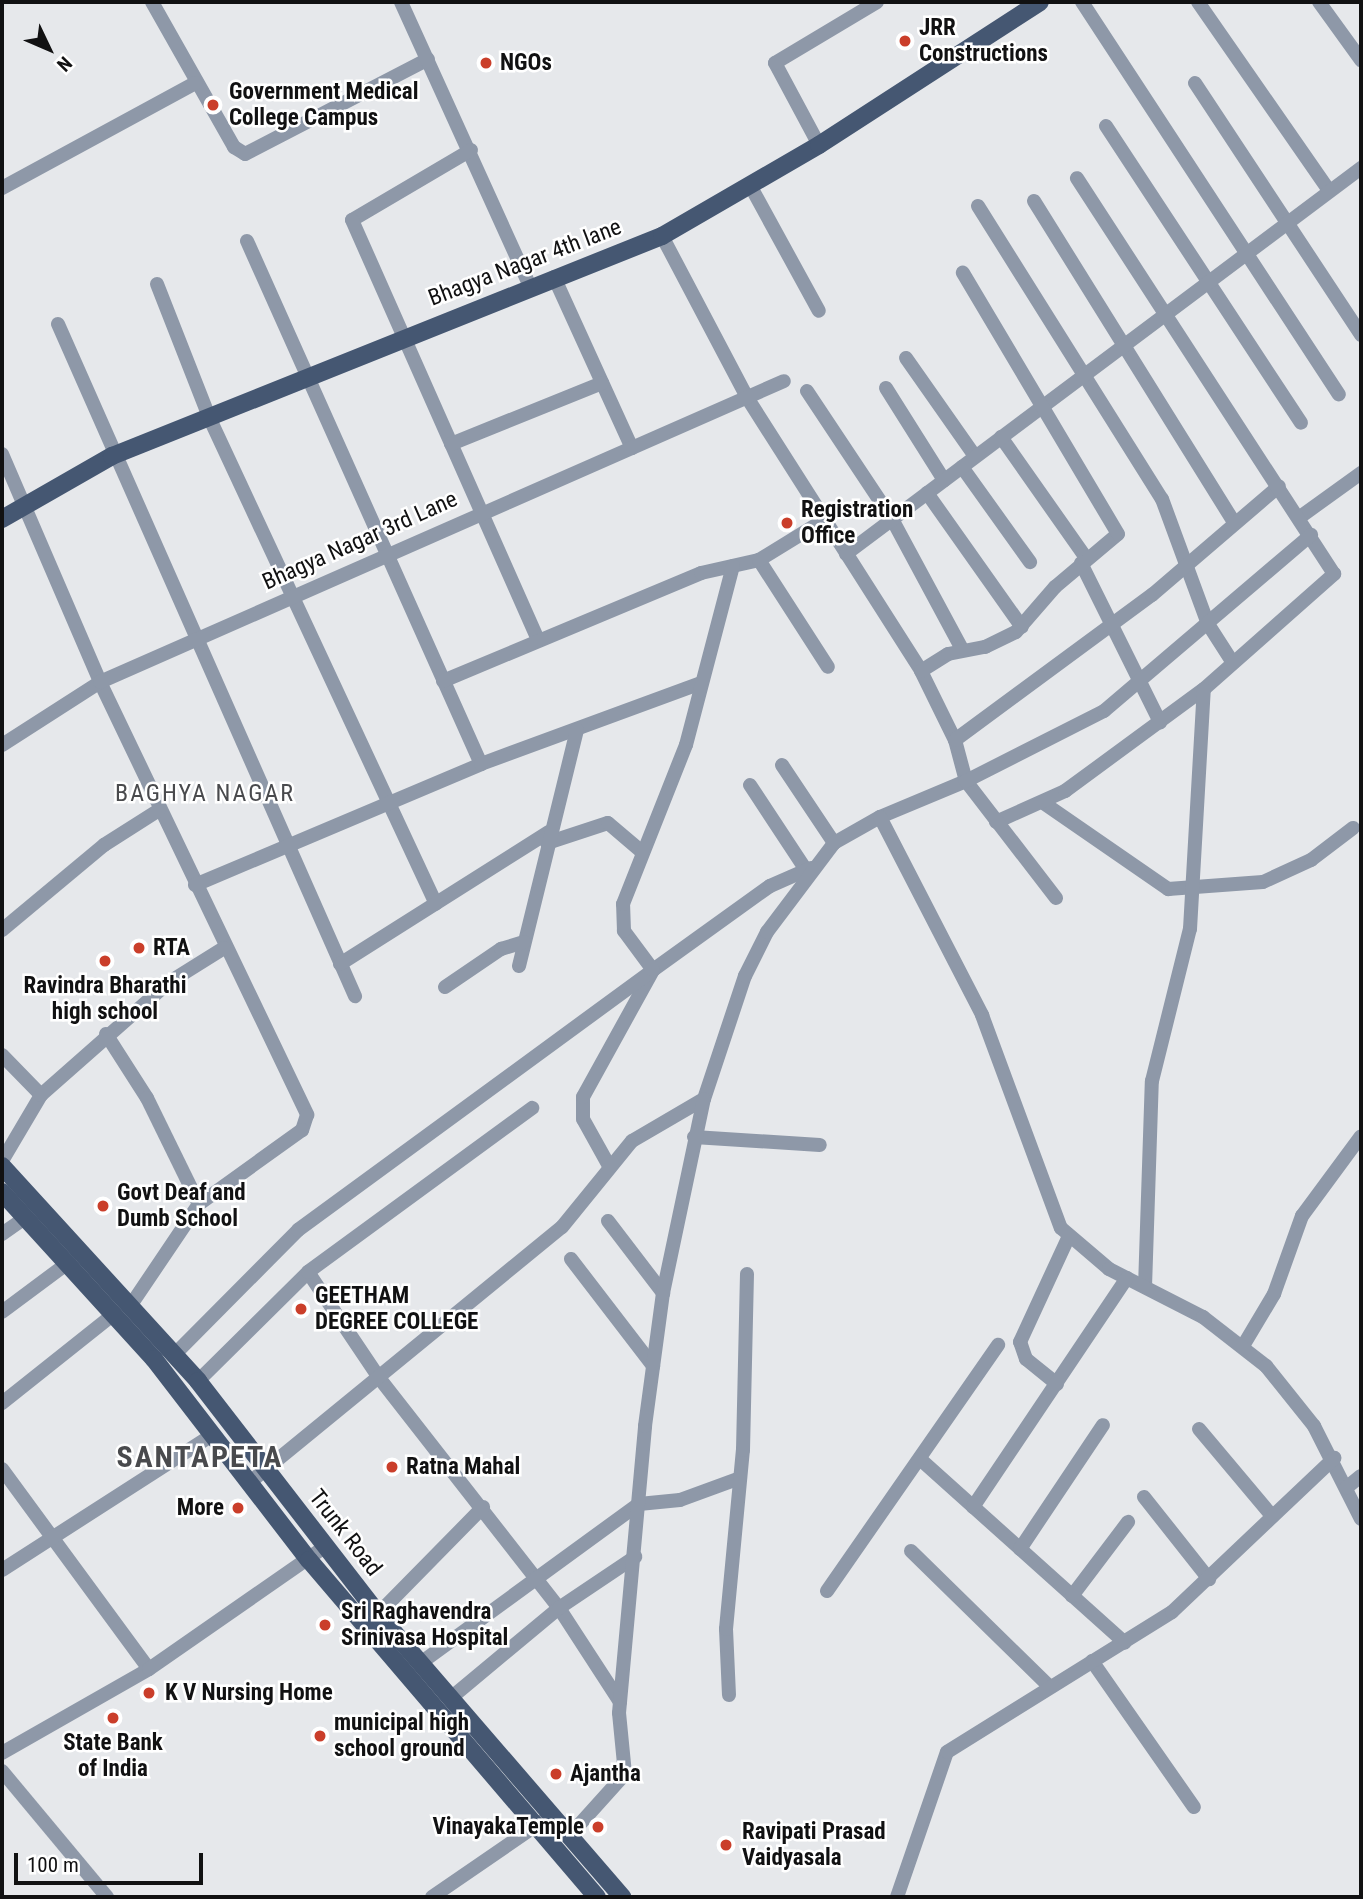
<!DOCTYPE html>
<style>
body{margin:0}
#map{position:relative;width:1363px;height:1899px;overflow:hidden;background:#e6e8eb;font-family:"Roboto Condensed",sans-serif}
div>[style]{position:absolute}
.minor>*{height:14px;margin:-7px;padding:0 7px;transform-origin:7px;border-radius:7px;background:#8e98a8}
.major>*{height:18px;margin:-9px;padding:0 9px;transform-origin:9px;border-radius:9px;background:#455772}
.dots>*{width:19px;height:19px;translate:-50% -50%;box-sizing:border-box;border:4px solid #fff;border-radius:50%}
span{translate:-50% -50%;white-space:nowrap;text-align:center;line-height:1.15;-webkit-text-stroke:5px #fff;paint-order:stroke}
.poi-label{font-size:23px;color:#111112;font-weight:700}
.left{translate:0 -50%;text-align:left}
.right{translate:-100% -50%;text-align:right}
.street-label{font-size:23px;color:#111112}
.neighbourhood-label{font-size:24px;color:#494a4d;letter-spacing:2px}
.district-label{font-size:30px;color:#494a4d;font-weight:700;letter-spacing:2px}
.frame{position:absolute;inset:0;border:4px solid #111112;pointer-events:none}
.north{position:absolute;left:14px;top:14px;width:70px;height:70px;-webkit-text-stroke:5px #fff;paint-order:stroke;rotate:134deg;font-size:19px;font-weight:700;line-height:28px;text-align:center;color:#111112}
.north::after{content:'';display:block;margin:auto;width:24px;height:32px;background:#111112;clip-path:polygon(50% 0,100% 100%,50% 72%,0 100%)}
.scale{position:absolute;left:14px;top:1853px;width:189px;height:32px;box-sizing:border-box;border:4px solid #111112;border-top:0;padding-left:9px;font-size:21px;line-height:24px;white-space:nowrap;color:#111112;-webkit-text-stroke:5px #fff;paint-order:stroke}
</style>
<div id="map">
<div class="minor">
<i style="left:152px;top:2px;width:167px;rotate:60.5deg"></i>
<i style="left:234px;top:147px;width:13px;rotate:32deg"></i>
<i style="left:245px;top:154px;width:206px;rotate:-27.4deg"></i>
<i style="left:401px;top:2px;width:312px;rotate:65.6deg"></i>
<i style="left:1082px;top:2px;width:469px;rotate:56.8deg"></i>
<i style="left:1198px;top:2px;width:228px;rotate:55.2deg"></i>
<i style="left:1319px;top:2px;width:72px;rotate:54.1deg"></i>
<i style="left:1195px;top:83px;width:302px;rotate:56.6deg"></i>
<i style="left:1106px;top:126px;width:355px;rotate:56.7deg"></i>
<i style="left:819px;top:145px;width:93px;rotate:-118.2deg"></i>
<i style="left:775px;top:63px;width:119px;rotate:-30.9deg"></i>
<i style="left:471px;top:150px;width:138px;rotate:149.5deg"></i>
<i style="left:352px;top:220px;width:459px;rotate:66.1deg"></i>
<i style="left:751px;top:187px;width:141px;rotate:61.3deg"></i>
<i style="left:2px;top:188px;width:220px;rotate:-28.5deg"></i>
<i style="left:1034px;top:201px;width:377px;rotate:58.1deg"></i>
<i style="left:978px;top:206px;width:346px;rotate:57.9deg"></i>
<i style="left:1162px;top:499px;width:133px;rotate:69.8deg"></i>
<i style="left:1208px;top:624px;width:46px;rotate:57.3deg"></i>
<i style="left:662px;top:236px;width:184px;rotate:62.2deg"></i>
<i style="left:748px;top:399px;width:322px;rotate:57.5deg"></i>
<i style="left:921px;top:671px;width:77px;rotate:63.8deg"></i>
<i style="left:955px;top:740px;width:42px;rotate:75deg"></i>
<i style="left:966px;top:781px;width:93px;rotate:157.3deg"></i>
<i style="left:247px;top:241px;width:573px;rotate:65.9deg"></i>
<i style="left:554px;top:277px;width:188px;rotate:65.5deg"></i>
<i style="left:157px;top:284px;width:143px;rotate:68.6deg"></i>
<i style="left:209px;top:417px;width:537px;rotate:65.01deg"></i>
<i style="left:58px;top:324px;width:735px;rotate:66.16deg"></i>
<i style="left:906px;top:358px;width:120px;rotate:54.9deg"></i>
<i style="left:886px;top:388px;width:109px;rotate:57.8deg"></i>
<i style="left:807px;top:391px;width:154px;rotate:56.4deg"></i>
<i style="left:892px;top:519px;width:148px;rotate:61.7deg"></i>
<i style="left:1001px;top:437px;width:148px;rotate:54.9deg"></i>
<i style="left:451px;top:444px;width:163px;rotate:-22deg"></i>
<i style="left:2px;top:454px;width:248px;rotate:66.7deg"></i>
<i style="left:100px;top:682px;width:480px;rotate:64.4deg"></i>
<i style="left:307px;top:1115px;width:16px;rotate:108deg"></i>
<i style="left:302px;top:1130px;width:127px;rotate:144.3deg"></i>
<i style="left:199px;top:1204px;width:122px;rotate:124deg"></i>
<i style="left:962px;top:467px;width:117px;rotate:54.4deg"></i>
<i style="left:927px;top:493px;width:164px;rotate:54.7deg"></i>
<i style="left:1300px;top:517px;width:75px;rotate:-35.8deg"></i>
<i style="left:846px;top:554px;width:644px;rotate:-36.85deg"></i>
<i style="left:759px;top:560px;width:127px;rotate:57.2deg"></i>
<i style="left:1081px;top:563px;width:178px;rotate:63.6deg"></i>
<i style="left:921px;top:671px;width:32px;rotate:-32deg"></i>
<i style="left:948px;top:654px;width:38px;rotate:-11deg"></i>
<i style="left:985px;top:647px;width:34px;rotate:-26deg"></i>
<i style="left:1016px;top:632px;width:60px;rotate:-49.1deg"></i>
<i style="left:1055px;top:587px;width:82px;rotate:-40.1deg"></i>
<i style="left:1118px;top:534px;width:304px;rotate:-120.7deg"></i>
<i style="left:443px;top:681px;width:280px;rotate:-22.7deg"></i>
<i style="left:701px;top:573px;width:59px;rotate:-12.6deg"></i>
<i style="left:759px;top:560px;width:76px;rotate:-31.6deg"></i>
<i style="left:955px;top:740px;width:245px;rotate:-36.4deg"></i>
<i style="left:1152px;top:595px;width:167px;rotate:-40.6deg"></i>
<i style="left:2px;top:745px;width:117px;rotate:-32.7deg"></i>
<i style="left:100px;top:682px;width:747px;rotate:-23.75deg"></i>
<i style="left:782px;top:765px;width:94px;rotate:56.3deg"></i>
<i style="left:750px;top:785px;width:98px;rotate:56.6deg"></i>
<i style="left:1045px;top:804px;width:150px;rotate:34.6deg"></i>
<i style="left:1168px;top:889px;width:95px;rotate:-4.2deg"></i>
<i style="left:1263px;top:882px;width:53px;rotate:-24.6deg"></i>
<i style="left:1311px;top:860px;width:53px;rotate:-37.3deg"></i>
<i style="left:996px;top:822px;width:76px;rotate:-24.2deg"></i>
<i style="left:1065px;top:791px;width:172px;rotate:-36.3deg"></i>
<i style="left:1204px;top:689px;width:174px;rotate:-41.5deg"></i>
<i style="left:1334px;top:574px;width:472px;rotate:-123deg"></i>
<i style="left:547px;top:843px;width:64px;rotate:-18.2deg"></i>
<i style="left:608px;top:823px;width:43px;rotate:40.3deg"></i>
<i style="left:195px;top:885px;width:311px;rotate:-22.9deg"></i>
<i style="left:481px;top:764px;width:232px;rotate:-20.2deg"></i>
<i style="left:1056px;top:898px;width:148px;rotate:-127.6deg"></i>
<i style="left:966px;top:781px;width:155px;rotate:-26.9deg"></i>
<i style="left:1104px;top:711px;width:272px;rotate:-40.4deg"></i>
<i style="left:2px;top:930px;width:133px;rotate:-39.8deg"></i>
<i style="left:104px;top:845px;width:65px;rotate:-32.5deg"></i>
<i style="left:340px;top:964px;width:247px;rotate:-32.3deg"></i>
<i style="left:519px;top:966px;width:243px;rotate:-76.2deg"></i>
<i style="left:445px;top:987px;width:68px;rotate:-34.2deg"></i>
<i style="left:501px;top:949px;width:24px;rotate:-17deg"></i>
<i style="left:106px;top:1034px;width:76px;rotate:57.4deg"></i>
<i style="left:147px;top:1098px;width:118px;rotate:63.9deg"></i>
<i style="left:2px;top:1055px;width:56px;rotate:45.7deg"></i>
<i style="left:694px;top:1137px;width:126px;rotate:3.6deg"></i>
<i style="left:2px;top:1161px;width:77px;rotate:-59.4deg"></i>
<i style="left:41px;top:1095px;width:169px;rotate:-41.4deg"></i>
<i style="left:168px;top:983px;width:66px;rotate:-32deg"></i>
<i style="left:608px;top:1164px;width:51px;rotate:-119.1deg"></i>
<i style="left:583px;top:1119px;width:22px;rotate:-90deg"></i>
<i style="left:583px;top:1097px;width:145px;rotate:-61.1deg"></i>
<i style="left:653px;top:970px;width:144px;rotate:-35.7deg"></i>
<i style="left:770px;top:886px;width:45px;rotate:-23.7deg"></i>
<i style="left:608px;top:1221px;width:91px;rotate:52.6deg"></i>
<i style="left:2px;top:1234px;width:29px;rotate:-35deg"></i>
<i style="left:571px;top:1259px;width:135px;rotate:52.5deg"></i>
<i style="left:308px;top:1272px;width:129px;rotate:56.1deg"></i>
<i style="left:380px;top:1379px;width:291px;rotate:52deg"></i>
<i style="left:559px;top:1608px;width:112px;rotate:57deg"></i>
<i style="left:1145px;top:1287px;width:206px;rotate:-88.1deg"></i>
<i style="left:1152px;top:1081px;width:157px;rotate:-76deg"></i>
<i style="left:1190px;top:929px;width:240px;rotate:-86.7deg"></i>
<i style="left:2px;top:1312px;width:84px;rotate:-36.7deg"></i>
<i style="left:1243px;top:1346px;width:61px;rotate:-59.2deg"></i>
<i style="left:1274px;top:1294px;width:83px;rotate:-70.3deg"></i>
<i style="left:1302px;top:1216px;width:99px;rotate:-53.6deg"></i>
<i style="left:175px;top:1354px;width:175px;rotate:-45.2deg"></i>
<i style="left:298px;top:1230px;width:440px;rotate:-36.2deg"></i>
<i style="left:653px;top:970px;width:49px;rotate:-126.6deg"></i>
<i style="left:624px;top:931px;width:27px;rotate:-92deg"></i>
<i style="left:623px;top:904px;width:171px;rotate:-68.4deg"></i>
<i style="left:686px;top:745px;width:185px;rotate:-75.3deg"></i>
<i style="left:198px;top:1381px;width:155px;rotate:-44.7deg"></i>
<i style="left:308px;top:1272px;width:278px;rotate:-36.2deg"></i>
<i style="left:1057px;top:1384px;width:40px;rotate:-141deg"></i>
<i style="left:1026px;top:1359px;width:18px;rotate:-109deg"></i>
<i style="left:1020px;top:1342px;width:115px;rotate:-65.2deg"></i>
<i style="left:2px;top:1403px;width:144px;rotate:-38.5deg"></i>
<i style="left:1199px;top:1429px;width:114px;rotate:50deg"></i>
<i style="left:920px;top:1459px;width:275px;rotate:41.9deg"></i>
<i style="left:2px;top:1469px;width:248px;rotate:53.7deg"></i>
<i style="left:249px;top:1483px;width:404px;rotate:-39.3deg"></i>
<i style="left:562px;top:1227px;width:111px;rotate:-50.9deg"></i>
<i style="left:632px;top:1141px;width:83px;rotate:-30.3deg"></i>
<i style="left:704px;top:1099px;width:130px;rotate:-71.6deg"></i>
<i style="left:745px;top:976px;width:49px;rotate:-63.4deg"></i>
<i style="left:767px;top:932px;width:111px;rotate:-53deg"></i>
<i style="left:834px;top:843px;width:53px;rotate:-29.5deg"></i>
<i style="left:880px;top:817px;width:223px;rotate:62.7deg"></i>
<i style="left:982px;top:1015px;width:227px;rotate:69.7deg"></i>
<i style="left:1061px;top:1228px;width:63px;rotate:40.5deg"></i>
<i style="left:1109px;top:1269px;width:106px;rotate:27.1deg"></i>
<i style="left:1203px;top:1317px;width:80px;rotate:37.9deg"></i>
<i style="left:1266px;top:1366px;width:77px;rotate:51.3deg"></i>
<i style="left:1314px;top:1426px;width:104px;rotate:63.2deg"></i>
<i style="left:1346px;top:1488px;width:19px;rotate:-39deg"></i>
<i style="left:1144px;top:1497px;width:105px;rotate:51.6deg"></i>
<i style="left:973px;top:1507px;width:276px;rotate:-56.1deg"></i>
<i style="left:1020px;top:1549px;width:149px;rotate:-56.2deg"></i>
<i style="left:911px;top:1551px;width:192px;rotate:44.4deg"></i>
<i style="left:2px;top:1570px;width:250px;rotate:-32.7deg"></i>
<i style="left:827px;top:1591px;width:300px;rotate:-55.2deg"></i>
<i style="left:1072px;top:1596px;width:93px;rotate:-52.9deg"></i>
<i style="left:378px;top:1614px;width:150px;rotate:-45.5deg"></i>
<i style="left:1092px;top:1661px;width:178px;rotate:55.1deg"></i>
<i style="left:422px;top:1662px;width:268px;rotate:-36.1deg"></i>
<i style="left:639px;top:1504px;width:41px;rotate:-5.6deg"></i>
<i style="left:680px;top:1500px;width:64px;rotate:-20.1deg"></i>
<i style="left:729px;top:1695px;width:66px;rotate:-92.6deg"></i>
<i style="left:726px;top:1629px;width:180px;rotate:-84.6deg"></i>
<i style="left:743px;top:1450px;width:176px;rotate:-88.7deg"></i>
<i style="left:452px;top:1697px;width:139px;rotate:-39.8deg"></i>
<i style="left:559px;top:1608px;width:92px;rotate:-33.9deg"></i>
<i style="left:2px;top:1753px;width:169px;rotate:-29.7deg"></i>
<i style="left:149px;top:1669px;width:212px;rotate:-34.8deg"></i>
<i style="left:2px;top:1771px;width:164px;rotate:50.2deg"></i>
<i style="left:570px;top:1835px;width:82px;rotate:-48deg"></i>
<i style="left:625px;top:1774px;width:61px;rotate:-95.6deg"></i>
<i style="left:619px;top:1713px;width:288px;rotate:-84.8deg"></i>
<i style="left:645px;top:1426px;width:134px;rotate:-82.3deg"></i>
<i style="left:663px;top:1293px;width:198px;rotate:-78.1deg"></i>
<i style="left:432px;top:1897px;width:136px;rotate:-34.5deg"></i>
<i style="left:897px;top:1897px;width:153px;rotate:-71deg"></i>
<i style="left:947px;top:1752px;width:265px;rotate:-31.9deg"></i>
<i style="left:1172px;top:1612px;width:224px;rotate:-43.5deg"></i>
</div>
<div class="major">
<i style="left:2px;top:519px;width:127px;rotate:-29.8deg"></i>
<i style="left:112px;top:456px;width:592px;rotate:-21.8deg"></i>
<i style="left:662px;top:236px;width:181px;rotate:-30.1deg"></i>
<i style="left:819px;top:145px;width:263px;rotate:-32.9deg"></i>
<i style="left:2px;top:1166px;width:291px;rotate:47.6deg"></i>
<i style="left:198px;top:1381px;width:294px;rotate:52.3deg"></i>
<i style="left:378px;top:1614px;width:374px;rotate:49.2deg"></i>
<i style="left:2px;top:1192px;width:226px;rotate:47.7deg"></i>
<i style="left:154px;top:1359px;width:254px;rotate:52.4deg"></i>
<i style="left:309px;top:1560px;width:443px;rotate:49.5deg"></i>
</div>
<div class="dots">
<i style="left:905px;top:41px;background:#ca3e2a"></i>
<i style="left:486px;top:63px;background:#ca3e2a"></i>
<i style="left:213px;top:105px;background:#ca3e2a"></i>
<i style="left:787px;top:523px;background:#ca3e2a"></i>
<i style="left:139px;top:948px;background:#ca3e2a"></i>
<i style="left:105px;top:961px;background:#ca3e2a"></i>
<i style="left:103px;top:1206px;background:#ca3e2a"></i>
<i style="left:301px;top:1309px;background:#ca3e2a"></i>
<i style="left:392px;top:1467px;background:#ca3e2a"></i>
<i style="left:238px;top:1508px;background:#ca3e2a"></i>
<i style="left:325px;top:1625px;background:#ca3e2a"></i>
<i style="left:149px;top:1693px;background:#ca3e2a"></i>
<i style="left:113px;top:1718px;background:#ca3e2a"></i>
<i style="left:320px;top:1736px;background:#ca3e2a"></i>
<i style="left:556px;top:1774px;background:#ca3e2a"></i>
<i style="left:598px;top:1827px;background:#ca3e2a"></i>
<i style="left:726px;top:1845px;background:#ca3e2a"></i>
</div>
<div class="poi-label">
<span class="left" style="left:919px;top:41px">JRR<br>Constructions</span>
<span class="left" style="left:500px;top:63px">NGOs</span>
<span class="left" style="left:229px;top:105px">Government Medical<br>College Campus</span>
<span class="left" style="left:801px;top:523px">Registration<br>Office</span>
<span class="left" style="left:153px;top:948px">RTA</span>
<span style="left:105px;top:999px">Ravindra Bharathi<br>high school</span>
<span class="left" style="left:117px;top:1206px">Govt Deaf and<br>Dumb School</span>
<span class="left" style="left:315px;top:1309px">GEETHAM<br>DEGREE COLLEGE</span>
<span class="left" style="left:406px;top:1467px">Ratna Mahal</span>
<span class="right" style="left:224px;top:1508px">More</span>
<span class="left" style="left:341px;top:1625px">Sri Raghavendra<br>Srinivasa Hospital</span>
<span class="left" style="left:165px;top:1693px">K V Nursing Home</span>
<span class="left" style="left:334px;top:1736px">municipal high<br>school ground</span>
<span style="left:113px;top:1756px">State Bank<br>of India</span>
<span class="left" style="left:570px;top:1774px">Ajantha</span>
<span class="right" style="left:584px;top:1827px">VinayakaTemple</span>
<span class="left" style="left:742px;top:1845px">Ravipati Prasad<br>Vaidyasala</span>
</div>
<div class="street-label">
<span style="left:525px;top:263px;rotate:-21deg">Bhagya Nagar 4th lane</span>
<span style="left:360px;top:541px;rotate:-24deg">Bhagya Nagar 3rd Lane</span>
<span style="left:345px;top:1533px;rotate:52deg">Trunk Road</span>
</div>
<div class="neighbourhood-label">
<span style="left:205px;top:794px">BAGHYA NAGAR</span>
</div>
<div class="district-label">
<span style="left:200px;top:1457px">SANTAPETA</span>
</div>
<div class="frame"></div>
<div class="north">N</div>
<div class="scale">100 m</div>
</div>
